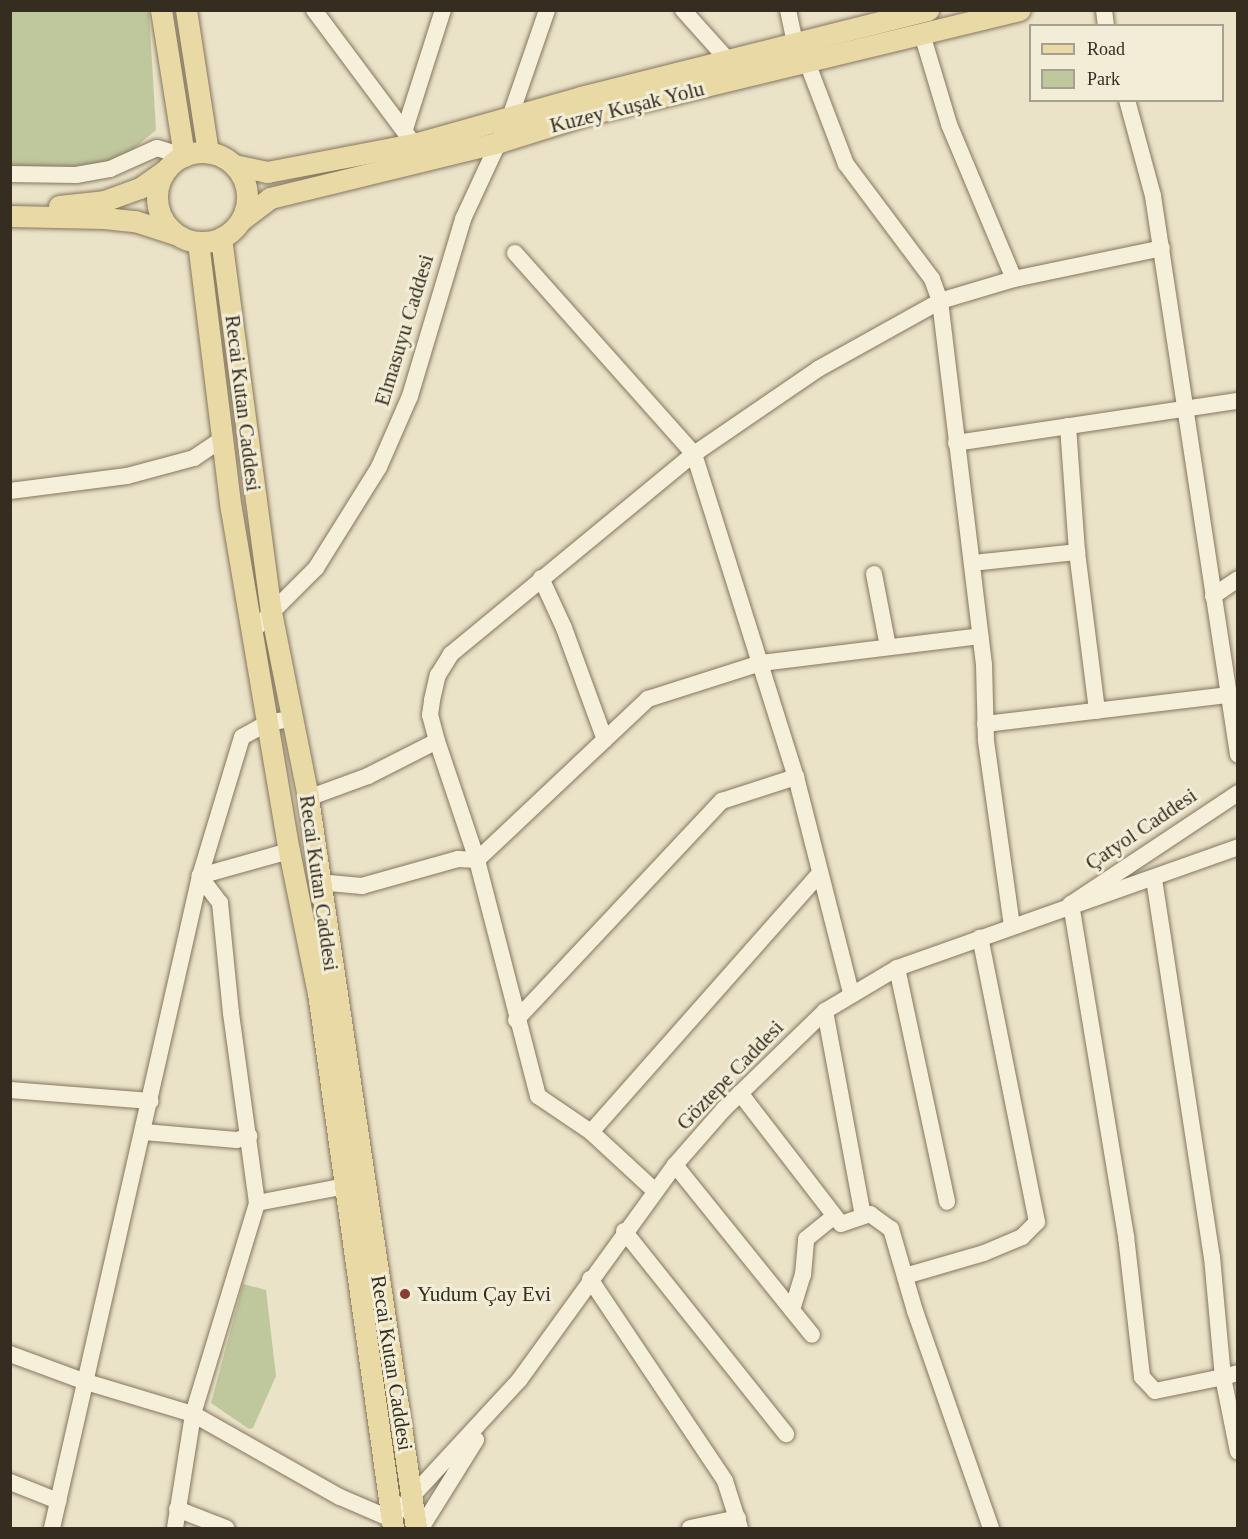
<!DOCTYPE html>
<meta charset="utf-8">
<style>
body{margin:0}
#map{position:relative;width:1248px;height:1539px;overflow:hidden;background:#eae3c8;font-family:Georgia,serif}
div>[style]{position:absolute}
.green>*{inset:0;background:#bfc79d}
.roads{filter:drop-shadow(0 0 2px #85765f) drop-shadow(0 0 2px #85765f)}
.minor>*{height:16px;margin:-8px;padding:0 8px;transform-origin:8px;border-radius:8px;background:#f6f0db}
.major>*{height:21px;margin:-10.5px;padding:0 10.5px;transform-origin:10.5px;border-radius:10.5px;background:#e9d9a4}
.major>.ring{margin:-10.5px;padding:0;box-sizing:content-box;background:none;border:21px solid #e9d9a4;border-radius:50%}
.dots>*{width:16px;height:16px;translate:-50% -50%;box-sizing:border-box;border:3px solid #f2edd7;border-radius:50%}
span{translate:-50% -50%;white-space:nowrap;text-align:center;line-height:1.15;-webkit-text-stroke:6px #f2edd7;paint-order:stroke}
.street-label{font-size:21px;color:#362d21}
.poi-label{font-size:21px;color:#362d21}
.left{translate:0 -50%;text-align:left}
.frame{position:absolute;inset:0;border:12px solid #362d21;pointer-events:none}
.legend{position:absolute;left:1029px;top:24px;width:195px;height:78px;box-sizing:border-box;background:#f2edd7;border:2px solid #a7a08e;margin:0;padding:8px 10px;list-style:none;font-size:18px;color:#362d21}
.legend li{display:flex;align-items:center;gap:12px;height:30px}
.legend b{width:30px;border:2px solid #a7a08e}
</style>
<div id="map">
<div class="green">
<i style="clip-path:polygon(11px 11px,149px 11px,156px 130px,110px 169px,11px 169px)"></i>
<i style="clip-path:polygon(243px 1284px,266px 1290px,276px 1376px,253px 1428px,249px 1429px,211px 1403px)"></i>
</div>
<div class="roads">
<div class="minor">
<i style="left:314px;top:10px;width:167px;rotate:53.3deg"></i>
<i style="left:683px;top:10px;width:66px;rotate:48.1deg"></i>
<i style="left:788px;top:10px;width:34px;rotate:78deg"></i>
<i style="left:1104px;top:10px;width:16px;rotate:83deg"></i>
<i style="left:807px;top:62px;width:109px;rotate:69.1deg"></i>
<i style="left:846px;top:164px;width:144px;rotate:53.2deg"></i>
<i style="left:932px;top:279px;width:23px;rotate:70deg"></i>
<i style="left:940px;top:301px;width:367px;rotate:83.1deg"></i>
<i style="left:984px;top:665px;width:76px;rotate:88.5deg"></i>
<i style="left:986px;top:741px;width:187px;rotate:82deg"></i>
<i style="left:1127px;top:100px;width:99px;rotate:74.8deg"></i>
<i style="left:1153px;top:196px;width:565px;rotate:81.35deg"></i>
<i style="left:405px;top:129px;width:125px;rotate:-72.3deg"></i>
<i style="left:10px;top:174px;width:66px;rotate:0.9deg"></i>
<i style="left:76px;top:175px;width:35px;rotate:-10deg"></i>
<i style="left:110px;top:169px;width:51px;rotate:-24.1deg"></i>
<i style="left:157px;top:148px;width:28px;rotate:17deg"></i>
<i style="left:515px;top:253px;width:269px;rotate:48.3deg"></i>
<i style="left:694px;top:454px;width:339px;rotate:72.5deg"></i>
<i style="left:796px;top:777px;width:223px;rotate:75.7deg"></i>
<i style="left:1014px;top:279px;width:151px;rotate:-11.8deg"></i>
<i style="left:1068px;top:426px;width:126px;rotate:85.9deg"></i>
<i style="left:1077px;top:552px;width:160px;rotate:82.8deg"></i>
<i style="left:956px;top:443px;width:285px;rotate:-8.5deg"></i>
<i style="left:10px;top:491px;width:118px;rotate:-7.3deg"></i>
<i style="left:127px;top:476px;width:69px;rotate:-15deg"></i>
<i style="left:194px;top:458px;width:36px;rotate:-34deg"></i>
<i style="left:972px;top:563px;width:106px;rotate:-6deg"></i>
<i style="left:874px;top:574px;width:74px;rotate:79.1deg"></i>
<i style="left:541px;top:578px;width:55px;rotate:65.3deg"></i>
<i style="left:564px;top:628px;width:119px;rotate:69.9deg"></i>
<i style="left:1213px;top:596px;width:30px;rotate:-34deg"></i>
<i style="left:251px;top:633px;width:92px;rotate:-45deg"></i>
<i style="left:316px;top:568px;width:119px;rotate:-58deg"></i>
<i style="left:379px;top:467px;width:77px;rotate:-66.4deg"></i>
<i style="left:410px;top:396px;width:185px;rotate:-73.3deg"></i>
<i style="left:463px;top:219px;width:109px;rotate:-65.1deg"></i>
<i style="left:509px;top:120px;width:116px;rotate:-70.9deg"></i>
<i style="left:985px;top:724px;width:244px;rotate:-6.8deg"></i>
<i style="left:437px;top:741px;width:27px;rotate:-105deg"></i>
<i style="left:430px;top:715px;width:15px;rotate:-82deg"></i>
<i style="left:432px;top:700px;width:26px;rotate:-77deg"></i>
<i style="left:438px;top:675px;width:25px;rotate:-58deg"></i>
<i style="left:451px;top:654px;width:315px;rotate:-39.5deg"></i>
<i style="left:694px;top:454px;width:150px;rotate:-34.4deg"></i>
<i style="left:818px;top:369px;width:140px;rotate:-29.1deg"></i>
<i style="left:940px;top:301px;width:77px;rotate:-16.6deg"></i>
<i style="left:1014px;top:279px;width:168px;rotate:-112.8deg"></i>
<i style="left:949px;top:124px;width:94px;rotate:-106.7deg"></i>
<i style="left:1238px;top:793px;width:201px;rotate:146.4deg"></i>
<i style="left:1071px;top:904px;width:337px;rotate:80.6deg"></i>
<i style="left:1126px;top:1236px;width:142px;rotate:83.5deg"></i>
<i style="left:1142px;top:1377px;width:19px;rotate:47deg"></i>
<i style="left:1155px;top:1391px;width:69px;rotate:-11.6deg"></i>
<i style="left:1223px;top:1377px;width:76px;rotate:78.7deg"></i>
<i style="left:308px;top:798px;width:64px;rotate:-20.1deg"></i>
<i style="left:368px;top:776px;width:77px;rotate:-26.9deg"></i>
<i style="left:437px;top:741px;width:126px;rotate:71.4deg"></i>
<i style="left:477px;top:860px;width:19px;rotate:-177deg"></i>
<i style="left:458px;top:859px;width:100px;rotate:164.3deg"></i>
<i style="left:362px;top:886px;width:44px;rotate:-174.8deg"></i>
<i style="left:1154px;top:879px;width:382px;rotate:81.3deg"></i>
<i style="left:1212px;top:1257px;width:121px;rotate:84.8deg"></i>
<i style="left:1223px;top:1377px;width:16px;rotate:-15deg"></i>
<i style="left:897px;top:968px;width:239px;rotate:77.9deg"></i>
<i style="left:825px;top:1011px;width:208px;rotate:79.5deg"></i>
<i style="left:516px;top:1020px;width:301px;rotate:-46.8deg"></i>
<i style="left:722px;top:801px;width:78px;rotate:-18deg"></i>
<i style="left:10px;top:1090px;width:141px;rotate:4.5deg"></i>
<i style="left:740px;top:1093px;width:165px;rotate:52.4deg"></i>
<i style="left:841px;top:1224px;width:31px;rotate:-19deg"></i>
<i style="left:870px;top:1214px;width:26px;rotate:36deg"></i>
<i style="left:891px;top:1229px;width:85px;rotate:73.7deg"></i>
<i style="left:915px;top:1311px;width:230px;rotate:70.7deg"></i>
<i style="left:144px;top:1132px;width:93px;rotate:4.9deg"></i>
<i style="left:237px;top:1140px;width:13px;rotate:-18deg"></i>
<i style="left:591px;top:1132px;width:346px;rotate:-48.5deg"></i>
<i style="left:675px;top:1165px;width:218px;rotate:51.1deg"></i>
<i style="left:655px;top:1191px;width:87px;rotate:-137.3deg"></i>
<i style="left:591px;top:1132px;width:64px;rotate:-145.8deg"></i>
<i style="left:538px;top:1096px;width:244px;rotate:-104.5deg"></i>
<i style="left:477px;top:860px;width:235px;rotate:-43.3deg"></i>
<i style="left:648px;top:699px;width:119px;rotate:-17.7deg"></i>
<i style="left:761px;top:663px;width:221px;rotate:-7deg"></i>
<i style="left:257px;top:1203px;width:91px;rotate:-10.8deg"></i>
<i style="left:624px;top:1231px;width:260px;rotate:51.4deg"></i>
<i style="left:905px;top:1276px;width:82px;rotate:-16.2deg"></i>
<i style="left:984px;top:1253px;width:41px;rotate:-22.8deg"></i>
<i style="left:1022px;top:1237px;width:21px;rotate:-45deg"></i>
<i style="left:1037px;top:1222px;width:290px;rotate:-101.3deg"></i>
<i style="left:590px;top:1279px;width:243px;rotate:56.2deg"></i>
<i style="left:725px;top:1481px;width:49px;rotate:72.3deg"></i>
<i style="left:792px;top:1310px;width:37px;rotate:-73deg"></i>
<i style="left:803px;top:1275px;width:36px;rotate:-85deg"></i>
<i style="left:806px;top:1239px;width:36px;rotate:-39deg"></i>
<i style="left:10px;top:1354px;width:78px;rotate:20.3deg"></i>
<i style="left:83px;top:1381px;width:115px;rotate:16.7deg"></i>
<i style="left:193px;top:1414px;width:169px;rotate:29.5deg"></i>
<i style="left:340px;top:1497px;width:56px;rotate:23.3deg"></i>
<i style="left:391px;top:1519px;width:190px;rotate:-47.3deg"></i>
<i style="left:520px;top:1379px;width:264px;rotate:-54.1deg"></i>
<i style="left:675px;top:1165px;width:74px;rotate:-48.8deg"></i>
<i style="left:724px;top:1109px;width:141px;rotate:-44.1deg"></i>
<i style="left:825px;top:1011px;width:84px;rotate:-30.8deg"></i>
<i style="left:897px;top:968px;width:362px;rotate:-19.5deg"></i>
<i style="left:10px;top:1482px;width:52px;rotate:21.6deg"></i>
<i style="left:177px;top:1509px;width:53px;rotate:21.2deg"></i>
<i style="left:52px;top:1528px;width:669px;rotate:-77.21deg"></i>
<i style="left:200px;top:876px;width:145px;rotate:-73.2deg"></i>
<i style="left:242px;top:737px;width:29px;rotate:-29deg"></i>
<i style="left:267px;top:723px;width:23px;rotate:-10deg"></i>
<i style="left:175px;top:1528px;width:115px;rotate:-81deg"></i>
<i style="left:193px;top:1414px;width:220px;rotate:-73.1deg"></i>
<i style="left:257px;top:1203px;width:192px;rotate:-97.8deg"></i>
<i style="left:231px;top:1013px;width:111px;rotate:-95.7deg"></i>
<i style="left:220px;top:903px;width:34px;rotate:-127deg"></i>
<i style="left:200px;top:876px;width:92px;rotate:-15.7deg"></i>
<i style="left:421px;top:1528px;width:104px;rotate:-58deg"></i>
<i style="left:690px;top:1528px;width:49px;rotate:-11.8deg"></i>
</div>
<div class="major">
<i style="left:161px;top:10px;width:148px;rotate:81deg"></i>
<i style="left:186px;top:10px;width:144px;rotate:81.2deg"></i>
<i class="ring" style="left:157px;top:152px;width:69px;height:69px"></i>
<i style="left:234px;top:165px;width:34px;rotate:12deg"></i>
<i style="left:267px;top:172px;width:150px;rotate:-10.8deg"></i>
<i style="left:414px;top:144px;width:173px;rotate:-15.7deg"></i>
<i style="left:581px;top:97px;width:358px;rotate:-14.1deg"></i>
<i style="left:59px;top:206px;width:45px;rotate:-6.3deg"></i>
<i style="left:104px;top:201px;width:38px;rotate:-20deg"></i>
<i style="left:140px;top:188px;width:32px;rotate:-35deg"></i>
<i style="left:10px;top:216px;width:94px;rotate:1.2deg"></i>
<i style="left:104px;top:218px;width:31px;rotate:6deg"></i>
<i style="left:135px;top:221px;width:42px;rotate:18deg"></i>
<i style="left:241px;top:220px;width:36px;rotate:-37deg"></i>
<i style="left:270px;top:198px;width:236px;rotate:-13.7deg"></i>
<i style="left:499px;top:142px;width:90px;rotate:-17.4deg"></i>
<i style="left:585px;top:115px;width:447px;rotate:-13.6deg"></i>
<i style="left:221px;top:238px;width:377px;rotate:82.4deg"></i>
<i style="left:271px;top:612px;width:190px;rotate:78.7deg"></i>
<i style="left:308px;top:798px;width:738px;rotate:81.58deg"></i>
<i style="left:198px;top:242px;width:269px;rotate:83deg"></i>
<i style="left:231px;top:509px;width:347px;rotate:80.4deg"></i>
<i style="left:289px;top:851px;width:145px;rotate:78.5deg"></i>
<i style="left:318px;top:993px;width:540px;rotate:82.02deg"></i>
</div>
</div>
<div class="dots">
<i style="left:405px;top:1294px;background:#8e3b35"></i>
</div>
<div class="street-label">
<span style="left:627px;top:107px;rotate:-14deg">Kuzey Kuşak Yolu</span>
<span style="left:404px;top:330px;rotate:-73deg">Elmasuyu Caddesi</span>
<span style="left:243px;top:403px;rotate:83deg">Recai Kutan Caddesi</span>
<span style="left:1141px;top:829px;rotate:-34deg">Çatyol Caddesi</span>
<span style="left:319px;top:883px;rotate:82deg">Recai Kutan Caddesi</span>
<span style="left:730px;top:1075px;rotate:-46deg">Göztepe Caddesi</span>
<span style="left:392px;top:1363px;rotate:81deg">Recai Kutan Caddesi</span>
</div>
<div class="poi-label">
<span class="left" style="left:417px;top:1294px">Yudum Çay Evi</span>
</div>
<div class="frame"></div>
<ul class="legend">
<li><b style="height:8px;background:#e9d9a4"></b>Road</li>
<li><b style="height:16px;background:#bfc79d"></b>Park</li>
</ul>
</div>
